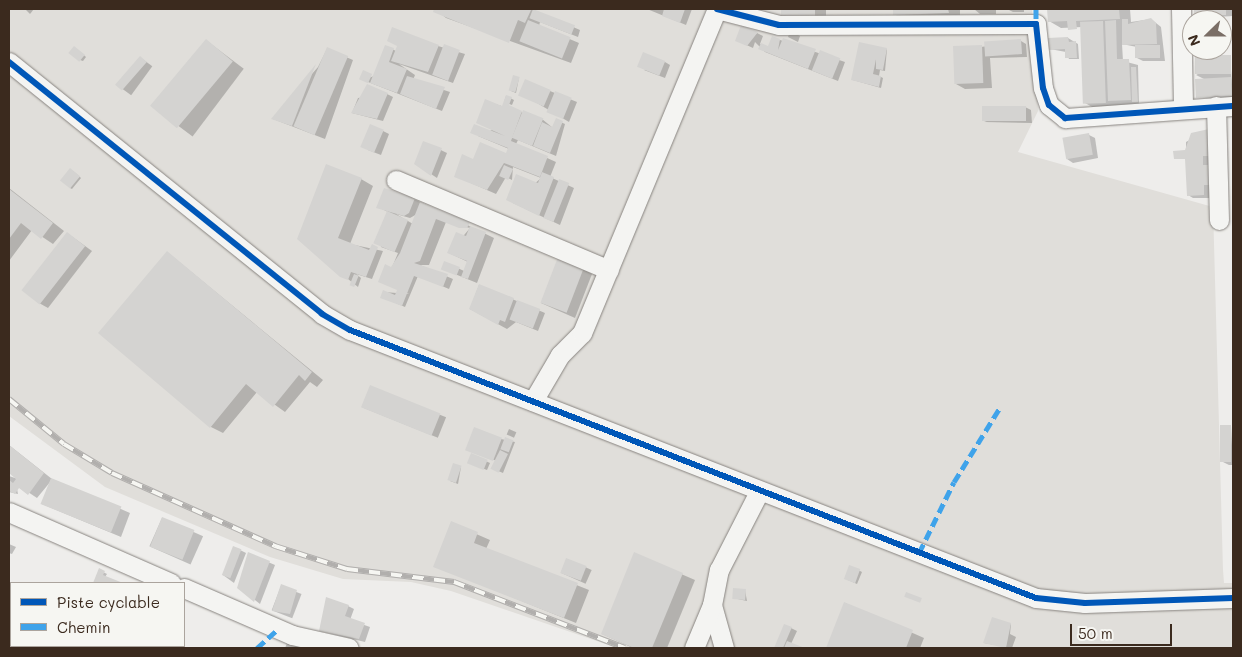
<!DOCTYPE html>
<style>
body{margin:0}
#map{position:relative;width:1242px;height:657px;overflow:hidden;background:#eeedeb;font-family:Mali,sans-serif}
div>[style]{position:absolute}
.built>*{inset:0;background:#e0deda}
.shadow>*{inset:0;background:#0003;transform-origin:0 0}
.building>*{inset:0;background:#d4d3d1;transform-origin:0 0}
.roads{filter:drop-shadow(0 0 1px #87837f) drop-shadow(0 0 1px #87837f)}
.minor>*{height:19px;margin:-9.5px;padding:0 9.5px;transform-origin:9.5px;border-radius:9.5px;background:#f4f4f2}
.rail>*{height:5.5px;margin-top:-2.75px;transform-origin:0;background:repeating-linear-gradient(90deg,#f6f6f2 0 11px,#b1afad 0 22px);box-sizing:border-box;border-block:1px solid #b1afad}
.quiet>*{height:5px;margin-top:-2.5px;transform-origin:0;background:repeating-linear-gradient(90deg,#3fa3ea 0 10px,transparent 0 15px)}
.cycleway>*{height:6px;margin:-3px;padding:0 3px;transform-origin:3px;border-radius:3px;background:#0057b8}
span{translate:-50% -50%;white-space:nowrap;text-align:center;line-height:1.15;-webkit-text-stroke:4.5px #f6f6f2;paint-order:stroke}
.frame{position:absolute;inset:0;border:10px solid #3b2a1e;pointer-events:none}
.legend{position:absolute;left:10px;top:582px;width:175px;height:65px;box-sizing:border-box;background:#f6f6f2;border:1px solid #aba49d;margin:0;padding:6px 9px;list-style:none;font-size:15px;color:#3b2a1e}
.legend li{display:flex;align-items:center;gap:10px;height:25px}
.legend b{width:25px;border:1px solid #aba49d}
.north{position:absolute;left:1182px;top:10px;width:50px;height:50px;box-sizing:border-box;background:#f6f6f2;border:1px solid #aba49d;border-radius:50%;rotate:248deg;font-size:14px;font-weight:700;line-height:20px;text-align:center;color:#3b2a1e}
.north::after{content:'';display:block;margin:auto;width:18px;height:22px;background:#7a6e66;clip-path:polygon(50% 0,100% 100%,50% 72%,0 100%)}
.scale{position:absolute;left:1070px;top:624px;width:102px;height:22px;box-sizing:border-box;border:2px solid #3b2a1e;border-top:0;padding-left:6px;font-size:15px;line-height:18px;white-space:nowrap;color:#3b2a1e;-webkit-text-stroke:4px #f6f6f2;paint-order:stroke}
</style>
<div id="map">
<div class="built">
<i style="clip-path:polygon(9px 9px,1032px 9px,1038px 111px,1018px 152px,1213px 207px,1223px 570px,1224px 583px,1233px 583px,1233px 648px,617px 648px,451px 591px,411px 582px,343px 579px,270px 557px,105px 487px,9px 416px)"></i>
</div>
<div class="shadow">
<i style="clip-path:polygon(25px 9px,34px 9px,30px 14px)"></i>
<i style="clip-path:polygon(435px 9px,534px 10px,580px 30px,578px 37px,540px 22px,539px 26px,579px 43px,571px 63px,446px 18px)"></i>
<i style="clip-path:polygon(647px 9px,692px 9px,686px 25px)"></i>
<i style="clip-path:polygon(782px 9px,826px 9px,826px 23px,782px 17px)"></i>
<i style="clip-path:polygon(894px 9px,960px 9px,960px 19px,906px 21px,894px 14px)"></i>
<i style="clip-path:polygon(974px 9px,996px 9px,996px 14px,980px 14px)"></i>
<i style="clip-path:polygon(1007px 9px,1024px 9px,1024px 12px,1013px 12px)"></i>
<i style="clip-path:polygon(1049px 9px,1130px 9px,1131px 22px,1151px 19px,1161px 27px,1165px 61px,1143px 61px,1137px 58px,1137px 47px,1122px 44px,1123px 61px,1138px 65px,1139px 105px,1094px 108px,1085px 103px,1082px 27px,1061px 28px,1049px 21px)"></i>
<i style="clip-path:polygon(1195px 9px,1233px 9px,1233px 16px,1201px 18px)"></i>
<i style="clip-path:polygon(790px 31px,800px 36px,798px 42px,788px 37px)"></i>
<i style="clip-path:polygon(757px 33px,763px 36px,760px 44px,769px 47px,780px 40px,845px 62px,838px 81px,765px 52px,755px 42px,753px 48px,742px 43px)"></i>
<i style="clip-path:polygon(1068px 38px,1078px 44px,1079px 59px,1069px 59px,1066px 52px,1050px 49px)"></i>
<i style="left:207px;top:41px;width:46px;height:85px;rotate:37deg"></i>
<i style="clip-path:polygon(1021px 41px,1026px 44px,1027px 57px,990px 58px,992px 88px,965px 89px,956px 84px,981px 47px)"></i>
<i style="clip-path:polygon(386px 46px,396px 51px,438px 46px,465px 54px,453px 83px,399px 64px,415px 75px,413px 80px,450px 92px,442px 111px,363px 80px,374px 76px)"></i>
<i style="clip-path:polygon(77px 49px,86px 57px,83px 61px,80px 60px)"></i>
<i style="clip-path:polygon(327px 49px,353px 60px,325px 139px,273px 119px,318px 67px)"></i>
<i style="clip-path:polygon(887px 49px,885px 71px,880px 70px,879px 76px,883px 78px,881px 88px,853px 80px)"></i>
<i style="clip-path:polygon(1230px 56px,1233px 99px,1197px 97px,1204px 79px,1196px 75px)"></i>
<i style="left:141px;top:58px;width:14px;height:36px;rotate:36deg"></i>
<i style="clip-path:polygon(665px 62px,670px 65px,665px 78px,644px 70px)"></i>
<i style="clip-path:polygon(519px 78px,516px 93px,511px 91px)"></i>
<i style="clip-path:polygon(550px 91px,577px 102px,569px 122px,532px 100px)"></i>
<i style="clip-path:polygon(387px 94px,393px 97px,383px 121px,352px 113px,358px 98px)"></i>
<i style="clip-path:polygon(506px 96px,514px 100px,512px 105px,504px 102px)"></i>
<i style="clip-path:polygon(486px 101px,542px 119px,553px 128px,556px 120px,565px 124px,556px 156px,518px 140px,516px 144px,556px 162px,550px 177px,574px 188px,560px 225px,513px 203px,541px 178px,513px 167px,512px 180px,506px 177px,496px 194px,455px 176px,474px 160px,507px 154px,509px 149px,478px 136px,492px 130px)"></i>
<i style="clip-path:polygon(1025px 107px,1031px 110px,1032px 123px,984px 122px)"></i>
<i style="clip-path:polygon(1208px 130px,1210px 198px,1193px 198px,1188px 195px,1186px 159px,1175px 158px,1186px 153px,1186px 142px)"></i>
<i style="clip-path:polygon(383px 131px,389px 134px,381px 155px,368px 150px)"></i>
<i style="clip-path:polygon(1089px 135px,1095px 138px,1098px 158px,1073px 163px,1067px 159px)"></i>
<i style="clip-path:polygon(424px 142px,447px 153px,437px 178px,416px 164px)"></i>
<i style="clip-path:polygon(73px 171px,81px 178px,72px 189px,70px 188px)"></i>
<i style="clip-path:polygon(361px 179px,373px 186px,350px 244px,383px 251px,372px 279px,356px 274px,361px 278px,358px 287px,298px 239px)"></i>
<i style="clip-path:polygon(9px 188px,64px 231px,53px 244px,32px 230px,9px 261px)"></i>
<i style="clip-path:polygon(evenodd,414px 199px,494px 238px,477px 283px,445px 270px,445px 262px,464px 271px,468px 262px,449px 253px,470px 228px,446px 222px,429px 265px,420px 265px,453px 279px,449px 289px,418px 276px,405px 307px,384px 298px,384px 292px,409px 294px,385px 284px,398px 253px,381px 247px,388px 212px,378px 207px,414px 199px,396px 214px,410px 218px,417px 214px,413px 224px,396px 214px)"></i>
<i style="clip-path:polygon(67px 233px,92px 251px,48px 308px,39px 303px)"></i>
<i style="clip-path:polygon(167px 252px,323px 380px,317px 387px,310px 382px,285px 412px,257px 392px,223px 433px,211px 427px)"></i>
<i style="clip-path:polygon(583px 269px,592px 274px,575px 318px,541px 303px)"></i>
<i style="clip-path:polygon(479px 285px,545px 313px,538px 331px,516px 322px,507px 329px,470px 309px)"></i>
<i style="left:371px;top:387px;width:81px;height:22px;rotate:22deg"></i>
<i style="clip-path:polygon(1231px 426px,1233px 465px,1229px 465px,1223px 462px,1221px 427px)"></i>
<i style="left:509px;top:429px;width:8px;height:6px;rotate:23deg"></i>
<i style="clip-path:polygon(501px 439px,515px 442px,503px 473px,496px 470px,497px 461px,472px 452px)"></i>
<i style="clip-path:polygon(9px 445px,52px 479px,130px 513px,121px 537px,42px 504px,51px 481px,37px 498px,16px 484px,18px 494px,9px 492px,9px 476px,18px 479px,9px 470px)"></i>
<i style="clip-path:polygon(472px 455px,490px 463px,487px 470px,471px 464px)"></i>
<i style="clip-path:polygon(461px 467px,458px 484px,450px 481px)"></i>
<i style="left:162px;top:518px;width:45px;height:31px;rotate:24deg"></i>
<i style="clip-path:polygon(451px 523px,490px 540px,486px 549px,589px 590px,576px 623px,435px 566px)"></i>
<i style="clip-path:polygon(9px 544px,16px 547px,12px 554px,9px 553px)"></i>
<i style="clip-path:polygon(240px 550px,246px 553px,234px 583px,223px 575px)"></i>
<i style="clip-path:polygon(249px 554px,275px 565px,260px 604px,239px 587px)"></i>
<i style="clip-path:polygon(635px 554px,695px 580px,667px 648px,633px 648px,602px 634px)"></i>
<i style="left:567px;top:559px;width:27px;height:15px;rotate:24deg"></i>
<i style="clip-path:polygon(850px 566px,862px 572px,857px 584px,848px 580px)"></i>
<i style="clip-path:polygon(99px 570px,107px 574px,105px 577px,119px 583px,94px 583px)"></i>
<i style="left:281px;top:586px;width:22px;height:26px;rotate:21deg"></i>
<i style="clip-path:polygon(745px 590px,747px 601px,733px 598px)"></i>
<i style="clip-path:polygon(845px 603px,924px 638px,920px 648px,827px 648px)"></i>
<i style="clip-path:polygon(348px 606px,354px 609px,350px 620px,370px 627px,365px 642px,320px 631px)"></i>
<i style="clip-path:polygon(1011px 624px,1010px 634px,1016px 637px,1012px 648px,984px 643px)"></i>
<i style="clip-path:polygon(785px 625px,797px 631px,791px 644px,802px 648px,776px 648px)"></i>
<i style="clip-path:polygon(288px 641px,295px 644px,300px 648px,285px 648px)"></i>
<i style="clip-path:polygon(107px 646px,126px 646px,132px 648px,112px 648px)"></i>
</div>
<div class="building">
<i style="clip-path:polygon(434px 9px,528px 9px,531px 10px,525px 23px,518px 20px,509px 43px,433px 12px)"></i>
<i style="left:533px;top:9px;width:45px;height:10px;rotate:21deg"></i>
<i style="clip-path:polygon(664px 9px,685px 9px,680px 23px,662px 16px)"></i>
<i style="left:781px;top:9px;width:34px;height:9px"></i>
<i style="clip-path:polygon(893px 9px,948px 9px,949px 13px,893px 15px)"></i>
<i style="clip-path:polygon(1047px 9px,1119px 9px,1120px 19px,1076px 21px,1077px 29px,1068px 30px,1067px 21px,1048px 22px)"></i>
<i style="clip-path:polygon(1194px 9px,1226px 9px,1226px 15px,1194px 16px)"></i>
<i style="clip-path:polygon(1151px 18px,1156px 23px,1157px 44px,1122px 45px,1122px 19px,1128px 19px,1128px 24px)"></i>
<i style="left:528px;top:20px;width:46px;height:23px;rotate:22deg"></i>
<i style="clip-path:polygon(1116px 20px,1117px 59px,1129px 59px,1131px 100px,1108px 101px,1105px 21px)"></i>
<i style="left:1103px;top:21px;width:82px;height:23px;rotate:88deg"></i>
<i style="clip-path:polygon(741px 25px,758px 32px,747px 46px,735px 41px)"></i>
<i style="clip-path:polygon(392px 27px,439px 45px,428px 72px,391px 61px,397px 46px,387px 41px)"></i>
<i style="clip-path:polygon(772px 36px,780px 39px,778px 50px,783px 38px,816px 49px,808px 69px,758px 49px,761px 43px,768px 46px)"></i>
<i style="clip-path:polygon(1068px 37px,1069px 42px,1076px 41px,1077px 58px,1065px 58px,1065px 49px,1049px 50px,1048px 38px)"></i>
<i style="left:206px;top:39px;width:35px;height:87px;rotate:40deg"></i>
<i style="left:1021px;top:39px;width:15px;height:37px;rotate:86deg"></i>
<i style="clip-path:polygon(859px 42px,887px 48px,883px 70px,876px 69px,876px 59px,873px 74px,881px 76px,879px 87px,851px 80px)"></i>
<i style="left:444px;top:44px;width:17px;height:33px;rotate:21deg"></i>
<i style="clip-path:polygon(385px 45px,394px 48px,389px 62px,407px 69px,397px 93px,370px 83px)"></i>
<i style="left:982px;top:45px;width:38px;height:29px;rotate:88deg"></i>
<i style="left:1160px;top:45px;width:13px;height:25px;rotate:90deg"></i>
<i style="left:74px;top:46px;width:14px;height:9px;rotate:39deg"></i>
<i style="left:327px;top:47px;width:23px;height:86px;rotate:23deg"></i>
<i style="left:820px;top:50px;width:22px;height:22px;rotate:22deg"></i>
<i style="left:643px;top:52px;width:24px;height:16px;rotate:22deg"></i>
<i style="left:1231px;top:55px;width:19px;height:36px;rotate:90deg"></i>
<i style="left:140px;top:56px;width:9px;height:38px;rotate:41deg"></i>
<i style="clip-path:polygon(316px 64px,292px 126px,271px 119px)"></i>
<i style="clip-path:polygon(1131px 67px,1136px 67px,1138px 102px,1132px 102px)"></i>
<i style="left:363px;top:70px;width:10px;height:10px;rotate:24deg"></i>
<i style="left:513px;top:75px;width:7px;height:16px;rotate:16deg"></i>
<i style="clip-path:polygon(407px 76px,445px 87px,436px 109px,400px 94px)"></i>
<i style="left:1231px;top:77px;width:19px;height:36px;rotate:87deg"></i>
<i style="left:525px;top:79px;width:28px;height:18px;rotate:23deg"></i>
<i style="clip-path:polygon(367px 84px,388px 93px,377px 119px,351px 113px)"></i>
<i style="left:555px;top:91px;width:18px;height:23px;rotate:22deg"></i>
<i style="clip-path:polygon(506px 95px,512px 97px,509px 105px,522px 111px,511px 141px,548px 156px,540px 177px,504px 163px,487px 190px,454px 177px,462px 154px,473px 159px,480px 142px,506px 153px,508px 148px,470px 133px,474px 124px,505px 136px,476px 123px,485px 99px,502px 106px)"></i>
<i style="left:1026px;top:106px;width:15px;height:44px;rotate:90deg"></i>
<i style="left:523px;top:110px;width:22px;height:30px;rotate:22deg"></i>
<i style="clip-path:polygon(556px 118px,563px 121px,550px 153px,533px 146px,542px 122px,552px 127px)"></i>
<i style="left:370px;top:124px;width:15px;height:25px;rotate:23deg"></i>
<i style="clip-path:polygon(1209px 129px,1210px 156px,1203px 156px,1203px 165px,1209px 165px,1210px 185px,1204px 185px,1204px 195px,1187px 196px,1185px 159px,1174px 159px,1173px 151px,1185px 150px,1191px 133px)"></i>
<i style="left:1089px;top:133px;width:22px;height:27px;rotate:80deg"></i>
<i style="clip-path:polygon(423px 141px,442px 148px,431px 176px,414px 164px)"></i>
<i style="clip-path:polygon(326px 164px,362px 178px,338px 238px,369px 250px,372px 244px,378px 247px,366px 277px,351px 272px,348px 280px,340px 277px,297px 239px)"></i>
<i style="left:504px;top:165px;width:10px;height:12px;rotate:24deg"></i>
<i style="left:70px;top:168px;width:13px;height:16px;rotate:39deg"></i>
<i style="clip-path:polygon(542px 172px,554px 177px,539px 216px,506px 200px,516px 174px,538px 183px)"></i>
<i style="left:559px;top:179px;width:11px;height:42px;rotate:22deg"></i>
<i style="clip-path:polygon(384px 188px,415px 198px,409px 213px,404px 216px,376px 208px)"></i>
<i style="clip-path:polygon(9px 189px,53px 223px,41px 239px,21px 223px,9px 239px)"></i>
<i style="clip-path:polygon(420px 202px,470px 222px,467px 228px,459px 228px,436px 219px,420px 261px,414px 263px,448px 274px,443px 287px,414px 276px,402px 306px,380px 298px,383px 290px,395px 295px,397px 290px,378px 282px,385px 264px,391px 267px,400px 253px)"></i>
<i style="left:387px;top:211px;width:23px;height:35px;rotate:23deg"></i>
<i style="clip-path:polygon(470px 226px,486px 232px,468px 279px,461px 277px,467px 261px,447px 253px,456px 232px,466px 236px)"></i>
<i style="left:67px;top:232px;width:23px;height:74px;rotate:38deg"></i>
<i style="clip-path:polygon(167px 251px,312px 372px,305px 381px,299px 375px,273px 407px,246px 384px,210px 428px,98px 333px)"></i>
<i style="left:558px;top:257px;width:28px;height:49px;rotate:21deg"></i>
<i style="left:444px;top:261px;width:17px;height:9px;rotate:21deg"></i>
<i style="left:354px;top:274px;width:5px;height:12px;rotate:22deg"></i>
<i style="clip-path:polygon(479px 284px,514px 298px,505px 322px,500px 320px,498px 325px,469px 309px)"></i>
<i style="left:517px;top:300px;width:25px;height:21px;rotate:21deg"></i>
<i style="left:370px;top:385px;width:76px;height:24px;rotate:22deg"></i>
<i style="left:1220px;top:425px;width:11px;height:37px"></i>
<i style="left:474px;top:427px;width:30px;height:25px;rotate:21deg"></i>
<i style="left:505px;top:437px;width:9px;height:13px;rotate:21deg"></i>
<i style="clip-path:polygon(9px 445px,44px 473px,28px 495px,19px 488px,15px 494px,9px 491px,9px 480px,13px 483px,16px 479px,9px 473px)"></i>
<i style="left:500px;top:450px;width:9px;height:21px;rotate:27deg"></i>
<i style="left:471px;top:453px;width:18px;height:11px;rotate:22deg"></i>
<i style="left:453px;top:463px;width:9px;height:18px;rotate:18deg"></i>
<i style="left:51px;top:478px;width:76px;height:28px;rotate:22deg"></i>
<i style="left:162px;top:517px;width:35px;height:32px;rotate:22deg"></i>
<i style="clip-path:polygon(451px 521px,478px 532px,474px 543px,578px 583px,564px 618px,433px 567px)"></i>
<i style="left:233px;top:546px;width:9px;height:31px;rotate:21deg"></i>
<i style="clip-path:polygon(248px 552px,270px 561px,254px 602px,237px 588px)"></i>
<i style="clip-path:polygon(634px 552px,683px 573px,652px 648px,634px 648px,601px 634px)"></i>
<i style="left:566px;top:558px;width:22px;height:16px;rotate:21deg"></i>
<i style="left:849px;top:565px;width:12px;height:15px;rotate:20deg"></i>
<i style="clip-path:polygon(99px 568px,105px 571px,103px 575px,123px 583px,93px 583px)"></i>
<i style="clip-path:polygon(281px 584px,297px 590px,290px 614px,272px 611px)"></i>
<i style="left:733px;top:588px;width:13px;height:11px;rotate:4deg"></i>
<i style="left:906px;top:592px;width:17px;height:5px;rotate:21deg"></i>
<i style="clip-path:polygon(326px 597px,349px 605px,345px 616px,365px 623px,359px 639px,319px 631px)"></i>
<i style="clip-path:polygon(844px 602px,913px 630px,906px 648px,826px 648px)"></i>
<i style="clip-path:polygon(992px 617px,1011px 623px,1006px 648px,983px 643px)"></i>
<i style="clip-path:polygon(784px 624px,792px 627px,783px 648px,774px 648px)"></i>
<i style="clip-path:polygon(787px 641px,805px 648px,784px 648px)"></i>
</div>
<div class="roads">
<div class="minor">
<i style="left:717px;top:9px;width:64px;rotate:14.5deg"></i>
<i style="left:779px;top:25px;width:257px;rotate:-0.2deg"></i>
<i style="left:1036px;top:24px;width:64px;rotate:83.8deg"></i>
<i style="left:1043px;top:88px;width:18px;rotate:71deg"></i>
<i style="left:1049px;top:105px;width:21px;rotate:39deg"></i>
<i style="left:1065px;top:118px;width:168px;rotate:-4.1deg"></i>
<i style="left:1181px;top:9px;width:99px;rotate:88.8deg"></i>
<i style="left:9px;top:62px;width:402px;rotate:38.8deg"></i>
<i style="left:322px;top:314px;width:32px;rotate:30deg"></i>
<i style="left:350px;top:330px;width:736px;rotate:21.34deg"></i>
<i style="left:1036px;top:598px;width:49px;rotate:5.8deg"></i>
<i style="left:1085px;top:603px;width:148px;rotate:-1.9deg"></i>
<i style="left:1216px;top:106px;width:114px;rotate:88.5deg"></i>
<i style="left:396px;top:180px;width:231px;rotate:22.9deg"></i>
<i style="left:533px;top:401px;width:53px;rotate:-59.6deg"></i>
<i style="left:560px;top:355px;width:31px;rotate:-45deg"></i>
<i style="left:582px;top:333px;width:351px;rotate:-67.4deg"></i>
<i style="left:9px;top:512px;width:177px;rotate:23.7deg"></i>
<i style="left:184px;top:588px;width:118px;rotate:23.5deg"></i>
<i style="left:292px;top:635px;width:58px;rotate:12.8deg"></i>
<i style="left:712px;top:605px;width:45px;rotate:74.4deg"></i>
<i style="left:694px;top:648px;width:47px;rotate:-67.3deg"></i>
<i style="left:712px;top:605px;width:36px;rotate:-79deg"></i>
<i style="left:719px;top:570px;width:88px;rotate:-62.9deg"></i>
</div>
</div>
<div class="rail">
<i style="left:9px;top:399px;width:71px;rotate:39.3deg"></i>
<i style="left:64px;top:444px;width:56px;rotate:31.1deg"></i>
<i style="left:112px;top:473px;width:179px;rotate:24.1deg"></i>
<i style="left:275px;top:546px;width:76px;rotate:17.7deg"></i>
<i style="left:347px;top:569px;width:108px;rotate:6.9deg"></i>
<i style="left:454px;top:582px;width:183px;rotate:21.1deg"></i>
</div>
<div class="quiet">
<i style="left:1036px;top:9px;width:15px;rotate:90deg"></i>
<i style="left:919px;top:553px;width:79px;rotate:-63.8deg"></i>
<i style="left:954px;top:482px;width:89px;rotate:-58.3deg"></i>
<i style="left:257px;top:648px;width:28px;rotate:-42deg"></i>
</div>
<div class="cycleway">
<i style="left:717px;top:9px;width:64px;rotate:14.5deg"></i>
<i style="left:779px;top:25px;width:257px;rotate:-0.2deg"></i>
<i style="left:1036px;top:24px;width:64px;rotate:83.8deg"></i>
<i style="left:1043px;top:88px;width:18px;rotate:71deg"></i>
<i style="left:1049px;top:105px;width:21px;rotate:39deg"></i>
<i style="left:1065px;top:118px;width:168px;rotate:-4.1deg"></i>
<i style="left:9px;top:62px;width:402px;rotate:38.8deg"></i>
<i style="left:322px;top:314px;width:32px;rotate:30deg"></i>
<i style="left:350px;top:330px;width:736px;rotate:21.34deg"></i>
<i style="left:1036px;top:598px;width:49px;rotate:5.8deg"></i>
<i style="left:1085px;top:603px;width:148px;rotate:-1.9deg"></i>
</div>
<div class="frame"></div>
<ul class="legend">
<li><b style="height:6px;background:#0057b8"></b>Piste cyclable</li>
<li><b style="height:6px;background:#3fa3ea"></b>Chemin</li>
</ul>
<div class="north">N</div>
<div class="scale">50 m</div>
</div>
